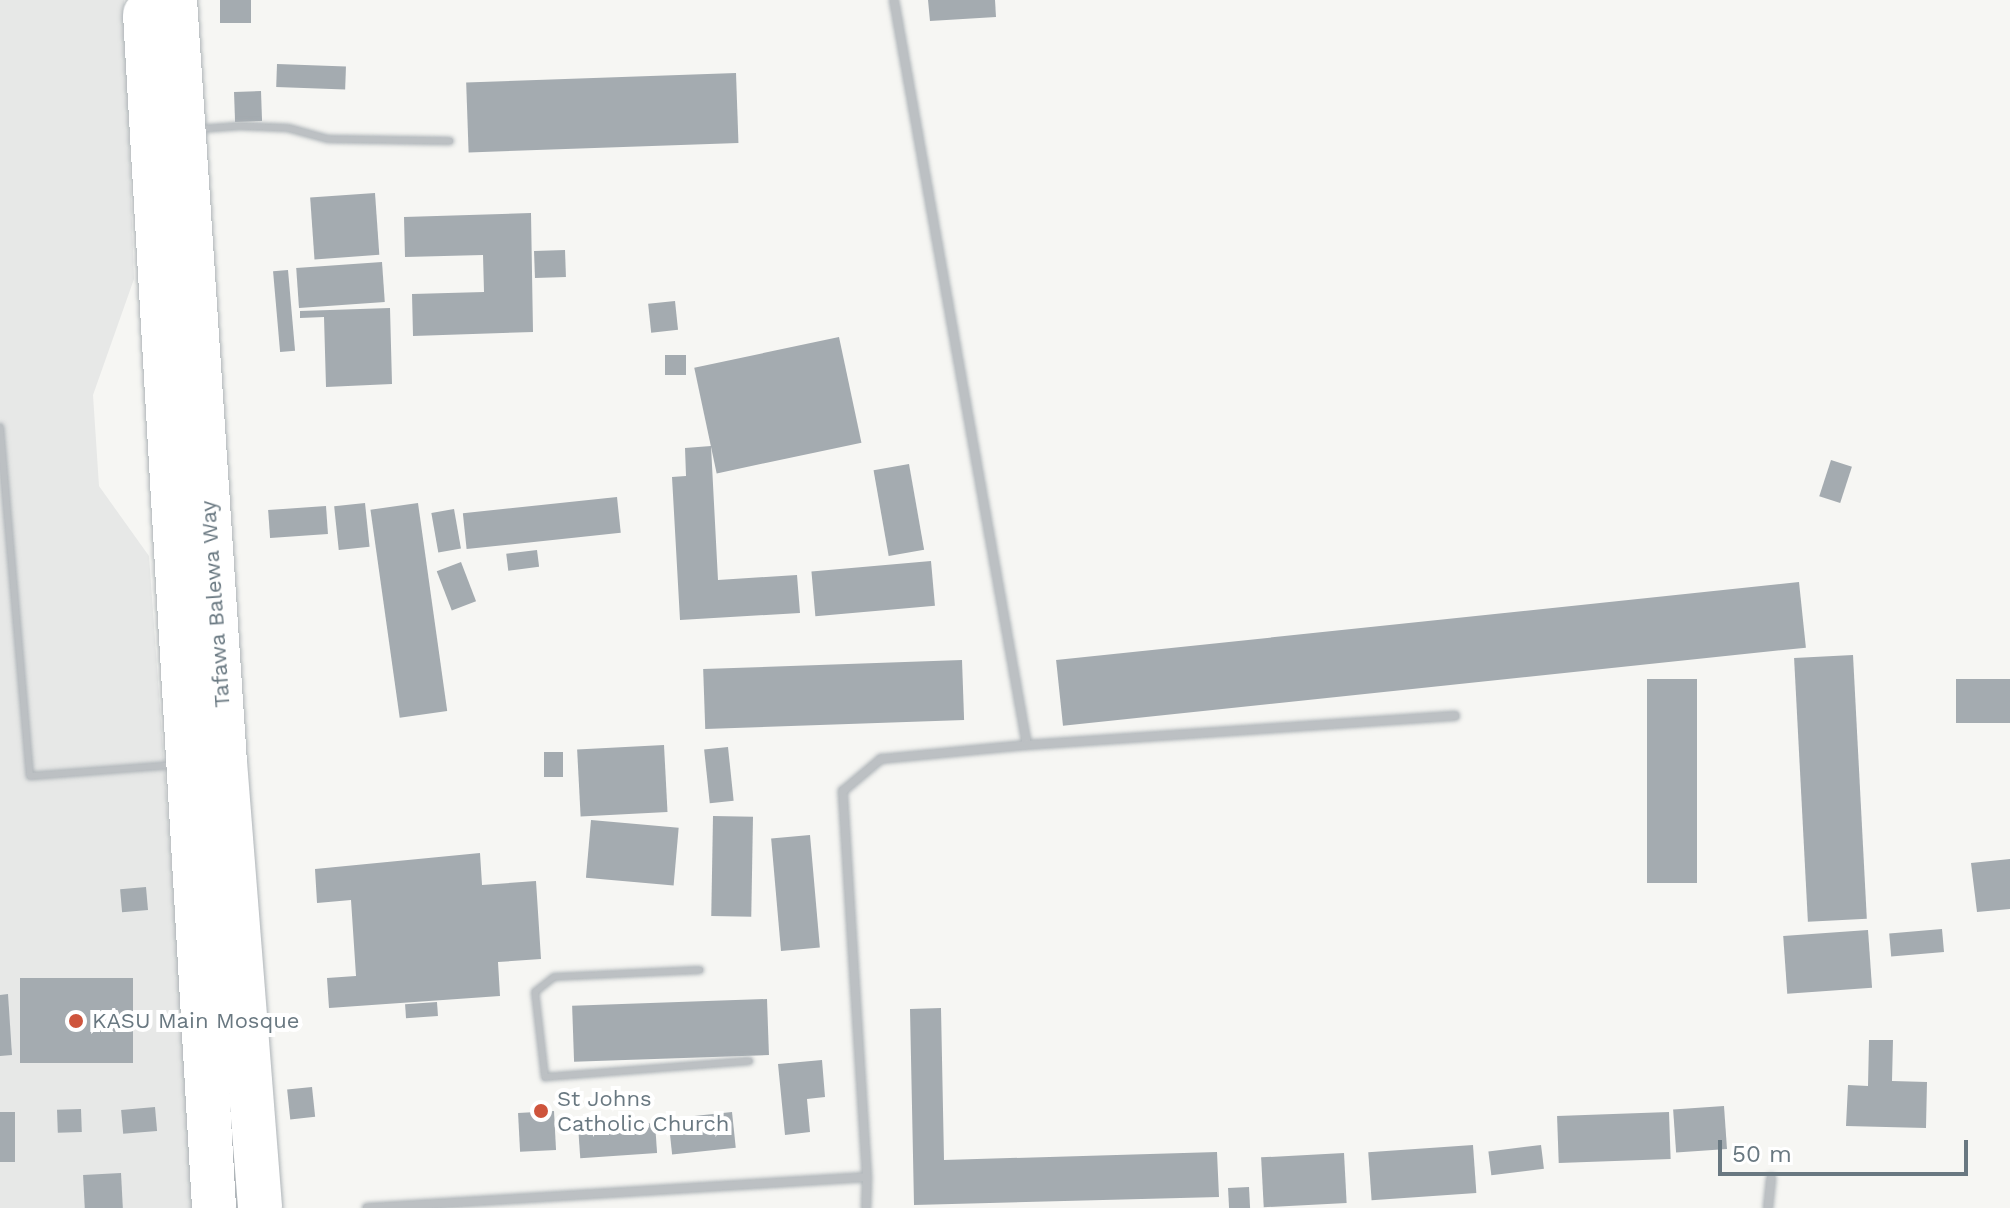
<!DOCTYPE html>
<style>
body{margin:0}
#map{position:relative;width:2010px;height:1208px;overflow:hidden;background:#f6f6f3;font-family:"Work Sans",sans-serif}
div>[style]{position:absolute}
.built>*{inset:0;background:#e7e8e7}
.building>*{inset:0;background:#a4abb0;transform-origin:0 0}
.roads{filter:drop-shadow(0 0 2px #aeb4b8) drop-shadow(0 0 2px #aeb4b8)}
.lane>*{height:6px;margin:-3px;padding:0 3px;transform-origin:3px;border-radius:3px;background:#bcc0c3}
.street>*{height:8px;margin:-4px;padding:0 4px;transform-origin:4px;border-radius:4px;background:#bcc0c3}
.secondary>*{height:44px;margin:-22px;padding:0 22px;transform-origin:22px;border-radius:22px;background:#fff}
.dots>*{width:22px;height:22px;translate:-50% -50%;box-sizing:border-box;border:4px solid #fff;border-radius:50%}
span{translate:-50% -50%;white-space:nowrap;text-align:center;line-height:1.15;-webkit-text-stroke:8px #fff;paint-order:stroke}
.street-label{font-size:22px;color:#697881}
.poi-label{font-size:22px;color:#697881}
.left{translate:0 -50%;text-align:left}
.scale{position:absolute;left:1718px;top:1140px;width:250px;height:36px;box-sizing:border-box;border:4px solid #697881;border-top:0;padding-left:10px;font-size:24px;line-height:28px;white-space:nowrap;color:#697881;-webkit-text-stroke:6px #fff;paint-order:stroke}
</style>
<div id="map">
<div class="built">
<i style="clip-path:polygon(0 0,124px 0,134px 279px,93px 395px,99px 486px,149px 556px,196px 1208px,0 1208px)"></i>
</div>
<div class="building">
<i style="left:220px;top:0;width:31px;height:23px"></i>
<i style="clip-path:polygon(928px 0,995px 0,996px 17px,930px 21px)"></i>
<i style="left:277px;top:64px;width:69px;height:23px;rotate:2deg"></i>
<i style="left:736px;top:73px;width:70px;height:270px;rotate:88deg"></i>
<i style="left:261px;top:91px;width:30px;height:27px;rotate:88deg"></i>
<i style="left:375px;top:193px;width:62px;height:65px;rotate:86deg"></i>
<i style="clip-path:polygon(531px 213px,533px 332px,413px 336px,412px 294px,484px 292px,483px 255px,405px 257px,404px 217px)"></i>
<i style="left:565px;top:250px;width:27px;height:31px;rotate:88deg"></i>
<i style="left:382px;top:262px;width:40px;height:86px;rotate:86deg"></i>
<i style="left:288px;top:270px;width:81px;height:15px;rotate:85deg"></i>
<i style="left:675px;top:301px;width:29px;height:27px;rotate:84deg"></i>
<i style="clip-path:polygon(390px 308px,392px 384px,326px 387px,324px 317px,300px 318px,300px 311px)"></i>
<i style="left:839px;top:337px;width:108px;height:148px;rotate:78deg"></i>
<i style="left:665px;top:355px;width:21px;height:20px"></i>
<i style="clip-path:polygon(711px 446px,718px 580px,797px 575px,800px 613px,680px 620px,672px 477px,686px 476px,685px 448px)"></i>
<i style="left:1831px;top:460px;width:22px;height:38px;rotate:18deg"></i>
<i style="left:909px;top:464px;width:87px;height:36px;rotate:80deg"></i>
<i style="left:617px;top:497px;width:36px;height:155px;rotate:84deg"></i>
<i style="left:365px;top:503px;width:44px;height:31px;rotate:84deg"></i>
<i style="left:418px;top:503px;width:210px;height:48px;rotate:82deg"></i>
<i style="left:326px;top:506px;width:28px;height:58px;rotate:86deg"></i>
<i style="left:454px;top:509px;width:40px;height:23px;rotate:80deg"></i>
<i style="left:537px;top:550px;width:17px;height:31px;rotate:83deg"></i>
<i style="left:931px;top:561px;width:45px;height:120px;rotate:85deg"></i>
<i style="left:461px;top:562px;width:42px;height:26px;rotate:69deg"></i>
<i style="left:1799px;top:582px;width:66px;height:747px;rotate:84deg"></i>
<i style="left:1853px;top:655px;width:264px;height:59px;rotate:87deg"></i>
<i style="left:962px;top:660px;width:60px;height:259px;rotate:88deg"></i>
<i style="left:1647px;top:679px;width:50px;height:204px"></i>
<i style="left:2010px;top:679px;width:44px;height:54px;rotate:90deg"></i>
<i style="left:664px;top:745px;width:67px;height:87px;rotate:87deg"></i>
<i style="left:728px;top:747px;width:54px;height:24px;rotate:84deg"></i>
<i style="left:563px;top:752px;width:25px;height:19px;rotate:90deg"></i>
<i style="left:713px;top:816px;width:40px;height:100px;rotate:1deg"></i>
<i style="left:591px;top:820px;width:88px;height:58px;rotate:5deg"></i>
<i style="left:810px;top:835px;width:113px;height:39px;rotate:85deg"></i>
<i style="clip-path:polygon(480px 853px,482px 885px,536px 881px,541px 959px,498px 962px,500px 996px,329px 1008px,327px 978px,356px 976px,351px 900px,317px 903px,315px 869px)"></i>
<i style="clip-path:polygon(2010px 859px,2010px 909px,1977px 912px,1971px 863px)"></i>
<i style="left:146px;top:887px;width:23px;height:26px;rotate:85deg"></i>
<i style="left:1942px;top:929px;width:23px;height:53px;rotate:85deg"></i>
<i style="left:1868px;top:930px;width:58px;height:85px;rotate:86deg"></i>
<i style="left:133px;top:978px;width:85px;height:113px;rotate:90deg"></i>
<i style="clip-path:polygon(8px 994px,12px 1055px,0 1056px,0 995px)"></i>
<i style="left:767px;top:999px;width:56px;height:195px;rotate:88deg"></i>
<i style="left:437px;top:1002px;width:14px;height:32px;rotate:86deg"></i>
<i style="clip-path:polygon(941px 1008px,944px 1160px,1217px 1152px,1219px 1197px,914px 1205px,910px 1009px)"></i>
<i style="clip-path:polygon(1869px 1040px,1893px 1040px,1892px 1081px,1927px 1082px,1926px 1128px,1846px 1126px,1848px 1085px,1868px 1086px)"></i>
<i style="clip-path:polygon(822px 1060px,825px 1097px,807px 1099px,810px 1132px,785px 1135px,778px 1064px)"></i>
<i style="left:312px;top:1087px;width:30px;height:25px;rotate:84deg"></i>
<i style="left:1724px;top:1106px;width:43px;height:51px;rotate:86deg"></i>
<i style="left:155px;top:1107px;width:24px;height:34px;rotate:85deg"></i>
<i style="left:81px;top:1109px;width:23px;height:24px;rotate:88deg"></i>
<i style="left:554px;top:1111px;width:39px;height:36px;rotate:87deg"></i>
<i style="left:0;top:1112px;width:15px;height:50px"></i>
<i style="left:732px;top:1112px;width:36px;height:64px;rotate:84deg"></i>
<i style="left:1669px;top:1112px;width:47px;height:112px;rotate:88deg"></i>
<i style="left:655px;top:1123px;width:30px;height:77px;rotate:86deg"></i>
<i style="left:1473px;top:1145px;width:48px;height:105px;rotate:86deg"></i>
<i style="left:1541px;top:1145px;width:24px;height:53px;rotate:83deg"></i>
<i style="left:1344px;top:1153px;width:50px;height:83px;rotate:87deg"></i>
<i style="left:121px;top:1173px;width:35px;height:38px;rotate:87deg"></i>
<i style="left:1249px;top:1187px;width:21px;height:21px;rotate:87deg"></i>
</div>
<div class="roads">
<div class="lane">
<i style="left:199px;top:129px;width:41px;rotate:-4.2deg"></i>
<i style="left:240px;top:126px;width:48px;rotate:2.4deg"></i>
<i style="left:288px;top:128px;width:41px;rotate:15.4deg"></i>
<i style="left:328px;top:139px;width:122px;rotate:0.9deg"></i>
<i style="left:0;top:427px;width:350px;rotate:85.1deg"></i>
<i style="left:30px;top:776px;width:142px;rotate:-4.4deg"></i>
<i style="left:700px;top:970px;width:146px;rotate:177.3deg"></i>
<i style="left:554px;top:977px;width:24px;rotate:142deg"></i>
<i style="left:535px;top:992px;width:86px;rotate:83.3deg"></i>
<i style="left:545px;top:1077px;width:205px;rotate:-4.5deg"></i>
</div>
<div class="street">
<i style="left:894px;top:0;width:757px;rotate:79.88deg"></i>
<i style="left:367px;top:1208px;width:501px;rotate:-3.55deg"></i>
<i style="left:866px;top:1208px;width:31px;rotate:-88deg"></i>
<i style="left:867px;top:1177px;width:387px;rotate:-93.6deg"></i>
<i style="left:843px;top:791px;width:50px;rotate:-40.1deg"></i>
<i style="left:881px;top:759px;width:147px;rotate:-5.5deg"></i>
<i style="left:1027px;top:745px;width:429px;rotate:-3.9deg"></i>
<i style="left:1768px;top:1208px;width:30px;rotate:-84deg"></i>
</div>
<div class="secondary">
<i style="left:175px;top:0;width:764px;rotate:86.25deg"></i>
<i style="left:225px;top:762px;width:447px;rotate:85.5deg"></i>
<i style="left:145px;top:14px;width:1196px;rotate:86.69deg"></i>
</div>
</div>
<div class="dots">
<i style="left:76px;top:1021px;background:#ce543c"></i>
<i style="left:541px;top:1111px;background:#ce543c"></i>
</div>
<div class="street-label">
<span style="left:215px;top:604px;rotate:-94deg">Tafawa Balewa Way</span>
</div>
<div class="poi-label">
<span class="left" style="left:92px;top:1021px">KASU Main Mosque</span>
<span class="left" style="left:557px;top:1111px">St Johns<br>Catholic Church</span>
</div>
<div class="scale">50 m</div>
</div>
